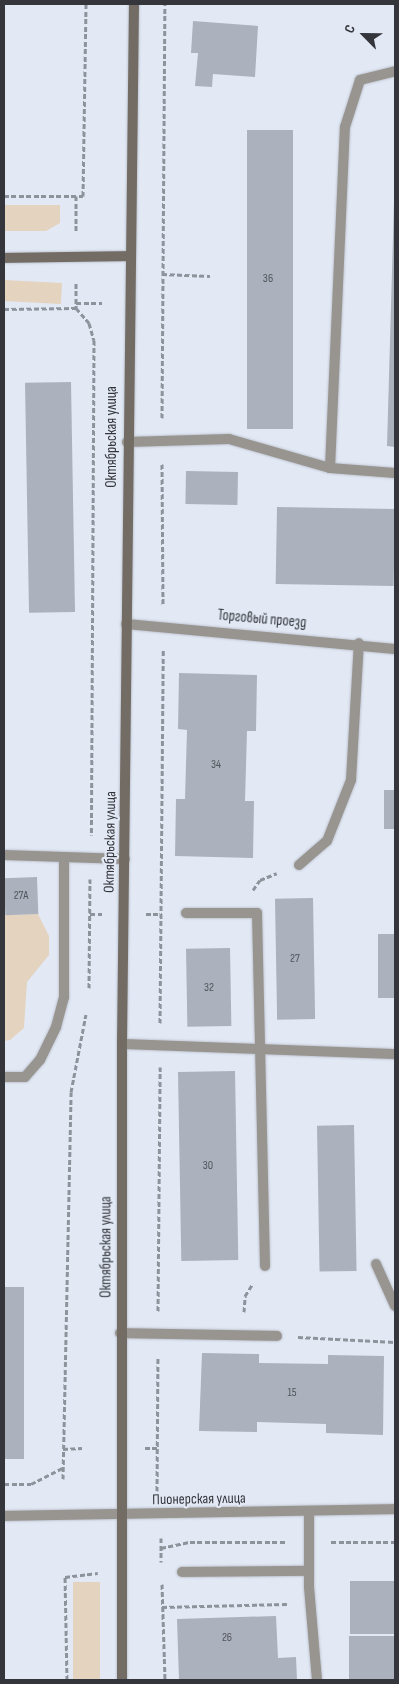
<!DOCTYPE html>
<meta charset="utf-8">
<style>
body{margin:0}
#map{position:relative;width:399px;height:1684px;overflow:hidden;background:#e2e9f5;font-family:"Sofia Sans Condensed",sans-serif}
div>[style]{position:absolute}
.green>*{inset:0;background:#e4d3be;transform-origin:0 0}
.building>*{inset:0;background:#abb1bd;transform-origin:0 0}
.path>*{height:3px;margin-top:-1.5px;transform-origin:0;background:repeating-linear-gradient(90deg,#8e939b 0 5px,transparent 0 7.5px)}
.roads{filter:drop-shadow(0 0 1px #bfc5d0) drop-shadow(0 0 1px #bfc5d0)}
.service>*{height:10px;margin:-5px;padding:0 5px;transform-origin:5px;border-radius:5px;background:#98948f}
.minor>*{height:10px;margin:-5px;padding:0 5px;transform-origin:5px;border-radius:5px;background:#98948f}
.tertiary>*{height:10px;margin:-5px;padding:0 5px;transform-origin:5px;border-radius:5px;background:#98948f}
.secondary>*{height:10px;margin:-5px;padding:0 5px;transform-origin:5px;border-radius:5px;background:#726c65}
span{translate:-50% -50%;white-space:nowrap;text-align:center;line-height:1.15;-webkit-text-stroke:4.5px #e2e9f5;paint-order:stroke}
.number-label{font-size:12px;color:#52555c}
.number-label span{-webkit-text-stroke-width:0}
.street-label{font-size:15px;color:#34363b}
.frame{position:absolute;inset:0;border:5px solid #34363b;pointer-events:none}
.north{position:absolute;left:339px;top:10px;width:50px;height:50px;-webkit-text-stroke:4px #e2e9f5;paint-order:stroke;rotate:293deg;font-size:14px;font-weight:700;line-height:20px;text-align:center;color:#34363b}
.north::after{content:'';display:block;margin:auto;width:18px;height:22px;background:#34363b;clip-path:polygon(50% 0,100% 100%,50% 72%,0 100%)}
</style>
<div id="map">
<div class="green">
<i style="clip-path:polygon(4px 205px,60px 205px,60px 223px,46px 231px,4px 231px)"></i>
<i style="left:62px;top:283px;width:21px;height:58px;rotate:93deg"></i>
<i style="clip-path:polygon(38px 914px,49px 936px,49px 955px,27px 982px,24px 1028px,10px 1040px,4px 1041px,4px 915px)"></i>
<i style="left:73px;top:1582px;width:27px;height:98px"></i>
</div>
<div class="building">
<i style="clip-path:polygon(193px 21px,258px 26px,255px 77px,213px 74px,212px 87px,195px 86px,198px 53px,191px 53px)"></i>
<i style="left:247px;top:130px;width:46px;height:299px"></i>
<i style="clip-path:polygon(394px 201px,395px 201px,395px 447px,387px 446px)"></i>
<i style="left:71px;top:382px;width:230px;height:46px;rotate:89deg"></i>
<i style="left:186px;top:471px;width:52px;height:33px;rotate:1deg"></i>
<i style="left:277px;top:507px;width:118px;height:77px;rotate:1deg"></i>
<i style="clip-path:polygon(179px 673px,257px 675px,256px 731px,247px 731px,245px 801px,254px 801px,253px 858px,175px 856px,176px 799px,185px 799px,187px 730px,178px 729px)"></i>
<i style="left:384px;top:790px;width:11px;height:39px"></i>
<i style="left:37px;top:877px;width:37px;height:33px;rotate:88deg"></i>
<i style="left:313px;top:898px;width:121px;height:38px;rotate:89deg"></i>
<i style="left:378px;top:934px;width:17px;height:64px"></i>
<i style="left:230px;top:948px;width:78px;height:44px;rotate:89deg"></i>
<i style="left:235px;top:1071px;width:189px;height:57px;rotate:89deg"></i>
<i style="left:354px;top:1125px;width:146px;height:37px;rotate:89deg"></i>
<i style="left:4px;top:1287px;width:20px;height:172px"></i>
<i style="clip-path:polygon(202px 1353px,259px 1354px,259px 1363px,328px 1364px,328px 1355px,384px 1356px,383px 1435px,326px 1433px,326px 1424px,257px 1422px,257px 1432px,199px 1431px)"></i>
<i style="left:350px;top:1581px;width:45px;height:53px"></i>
<i style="clip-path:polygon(276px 1616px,278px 1658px,296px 1657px,297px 1680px,179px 1680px,177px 1619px)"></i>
<i style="left:395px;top:1636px;width:44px;height:46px;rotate:90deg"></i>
</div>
<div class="path">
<i style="left:4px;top:196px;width:79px"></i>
<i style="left:83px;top:196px;width:192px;rotate:-89.1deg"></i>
<i style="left:76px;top:196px;width:36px;rotate:90deg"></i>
<i style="left:162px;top:274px;width:48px;rotate:2.4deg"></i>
<i style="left:76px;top:283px;width:25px;rotate:90deg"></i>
<i style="left:76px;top:308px;width:20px;rotate:49deg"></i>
<i style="left:89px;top:323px;width:18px;rotate:74deg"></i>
<i style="left:94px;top:340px;width:495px;rotate:90.3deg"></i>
<i style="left:76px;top:303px;width:26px"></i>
<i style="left:4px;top:309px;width:72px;rotate:-0.8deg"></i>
<i style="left:162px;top:418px;width:414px;rotate:-89.6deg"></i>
<i style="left:162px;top:464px;width:142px;rotate:89.6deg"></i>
<i style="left:253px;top:890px;width:12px;rotate:-55deg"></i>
<i style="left:260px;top:880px;width:18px;rotate:-22deg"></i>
<i style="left:90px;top:914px;width:12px"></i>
<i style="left:146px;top:914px;width:16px"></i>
<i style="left:89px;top:988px;width:109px;rotate:-89.5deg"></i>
<i style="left:160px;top:1023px;width:374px;rotate:-89.5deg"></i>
<i style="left:158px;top:1311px;width:244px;rotate:-89.5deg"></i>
<i style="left:244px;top:1312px;width:16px;rotate:-86deg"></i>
<i style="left:245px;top:1296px;width:15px;rotate:-58deg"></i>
<i style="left:298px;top:1337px;width:97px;rotate:3deg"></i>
<i style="left:145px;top:1448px;width:12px"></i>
<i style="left:63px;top:1449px;width:19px;rotate:-3deg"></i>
<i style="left:63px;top:1479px;width:387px;rotate:-88.8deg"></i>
<i style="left:71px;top:1092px;width:79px;rotate:-79.1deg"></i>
<i style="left:4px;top:1484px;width:27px"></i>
<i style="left:31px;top:1484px;width:35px;rotate:-27deg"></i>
<i style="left:157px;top:1491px;width:134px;rotate:-89.6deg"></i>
<i style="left:161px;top:1538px;width:24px;rotate:90deg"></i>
<i style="left:331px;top:1542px;width:64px"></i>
<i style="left:161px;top:1548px;width:30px;rotate:-12deg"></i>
<i style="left:190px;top:1542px;width:97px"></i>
<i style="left:162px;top:1584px;width:96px;rotate:88.2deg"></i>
<i style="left:162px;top:1607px;width:125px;rotate:-1.4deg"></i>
<i style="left:67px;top:1680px;width:103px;rotate:-91.1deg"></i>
<i style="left:65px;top:1577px;width:33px;rotate:-7deg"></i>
</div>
<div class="roads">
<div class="service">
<i style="left:127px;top:442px;width:102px;rotate:-1.7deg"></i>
<i style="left:229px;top:439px;width:105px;rotate:16deg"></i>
<i style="left:330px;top:468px;width:65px;rotate:4.4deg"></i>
<i style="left:330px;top:468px;width:341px;rotate:-87.5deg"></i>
<i style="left:345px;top:127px;width:49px;rotate:-72.3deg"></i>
<i style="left:360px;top:80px;width:36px;rotate:-14deg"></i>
<i style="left:4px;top:855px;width:121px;rotate:1.9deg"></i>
<i style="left:299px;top:865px;width:37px;rotate:-41deg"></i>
<i style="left:327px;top:841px;width:66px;rotate:-68.5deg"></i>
<i style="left:351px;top:780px;width:137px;rotate:-86.7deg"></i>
<i style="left:186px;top:913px;width:71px"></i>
<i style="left:257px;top:913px;width:353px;rotate:88.7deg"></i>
<i style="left:122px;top:1044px;width:273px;rotate:2.1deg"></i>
<i style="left:4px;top:1077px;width:21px"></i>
<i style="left:25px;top:1077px;width:23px;rotate:-49deg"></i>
<i style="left:40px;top:1060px;width:37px;rotate:-64deg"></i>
<i style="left:56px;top:1027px;width:31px;rotate:-75deg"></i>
<i style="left:64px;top:997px;width:139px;rotate:-90deg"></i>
<i style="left:376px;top:1264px;width:46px;rotate:65.7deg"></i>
<i style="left:120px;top:1333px;width:157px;rotate:1.1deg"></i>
<i style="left:309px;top:1511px;width:76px;rotate:90deg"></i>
<i style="left:309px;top:1587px;width:93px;rotate:85.1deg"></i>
<i style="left:182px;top:1572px;width:127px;rotate:-0.5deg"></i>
</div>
<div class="minor">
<i style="left:126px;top:624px;width:270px;rotate:5.3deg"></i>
</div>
<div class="tertiary">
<i style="left:4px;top:1516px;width:391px;rotate:-1deg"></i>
</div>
<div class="secondary">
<i style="left:4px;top:258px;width:125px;rotate:-0.9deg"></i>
<i style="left:122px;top:1680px;width:636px;rotate:-90deg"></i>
<i style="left:122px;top:1044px;width:1040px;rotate:-89.34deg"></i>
</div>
</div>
<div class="number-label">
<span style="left:268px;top:279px">36</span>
<span style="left:216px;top:765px">34</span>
<span style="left:21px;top:896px">27А</span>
<span style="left:295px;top:959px">27</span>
<span style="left:209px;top:988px">32</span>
<span style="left:208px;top:1166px">30</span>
<span style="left:292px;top:1393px">15</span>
<span style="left:227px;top:1638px">26</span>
</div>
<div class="street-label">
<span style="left:112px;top:437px;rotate:-90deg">Октябрьская улица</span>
<span style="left:262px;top:619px;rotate:5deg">Торговый проезд</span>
<span style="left:110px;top:842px;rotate:-89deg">Октябрьская улица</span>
<span style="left:106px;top:1247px;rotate:-90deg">Октябрьская улица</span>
<span style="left:199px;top:1499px;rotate:-1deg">Пионерская улица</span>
</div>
<div class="frame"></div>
<div class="north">С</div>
</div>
